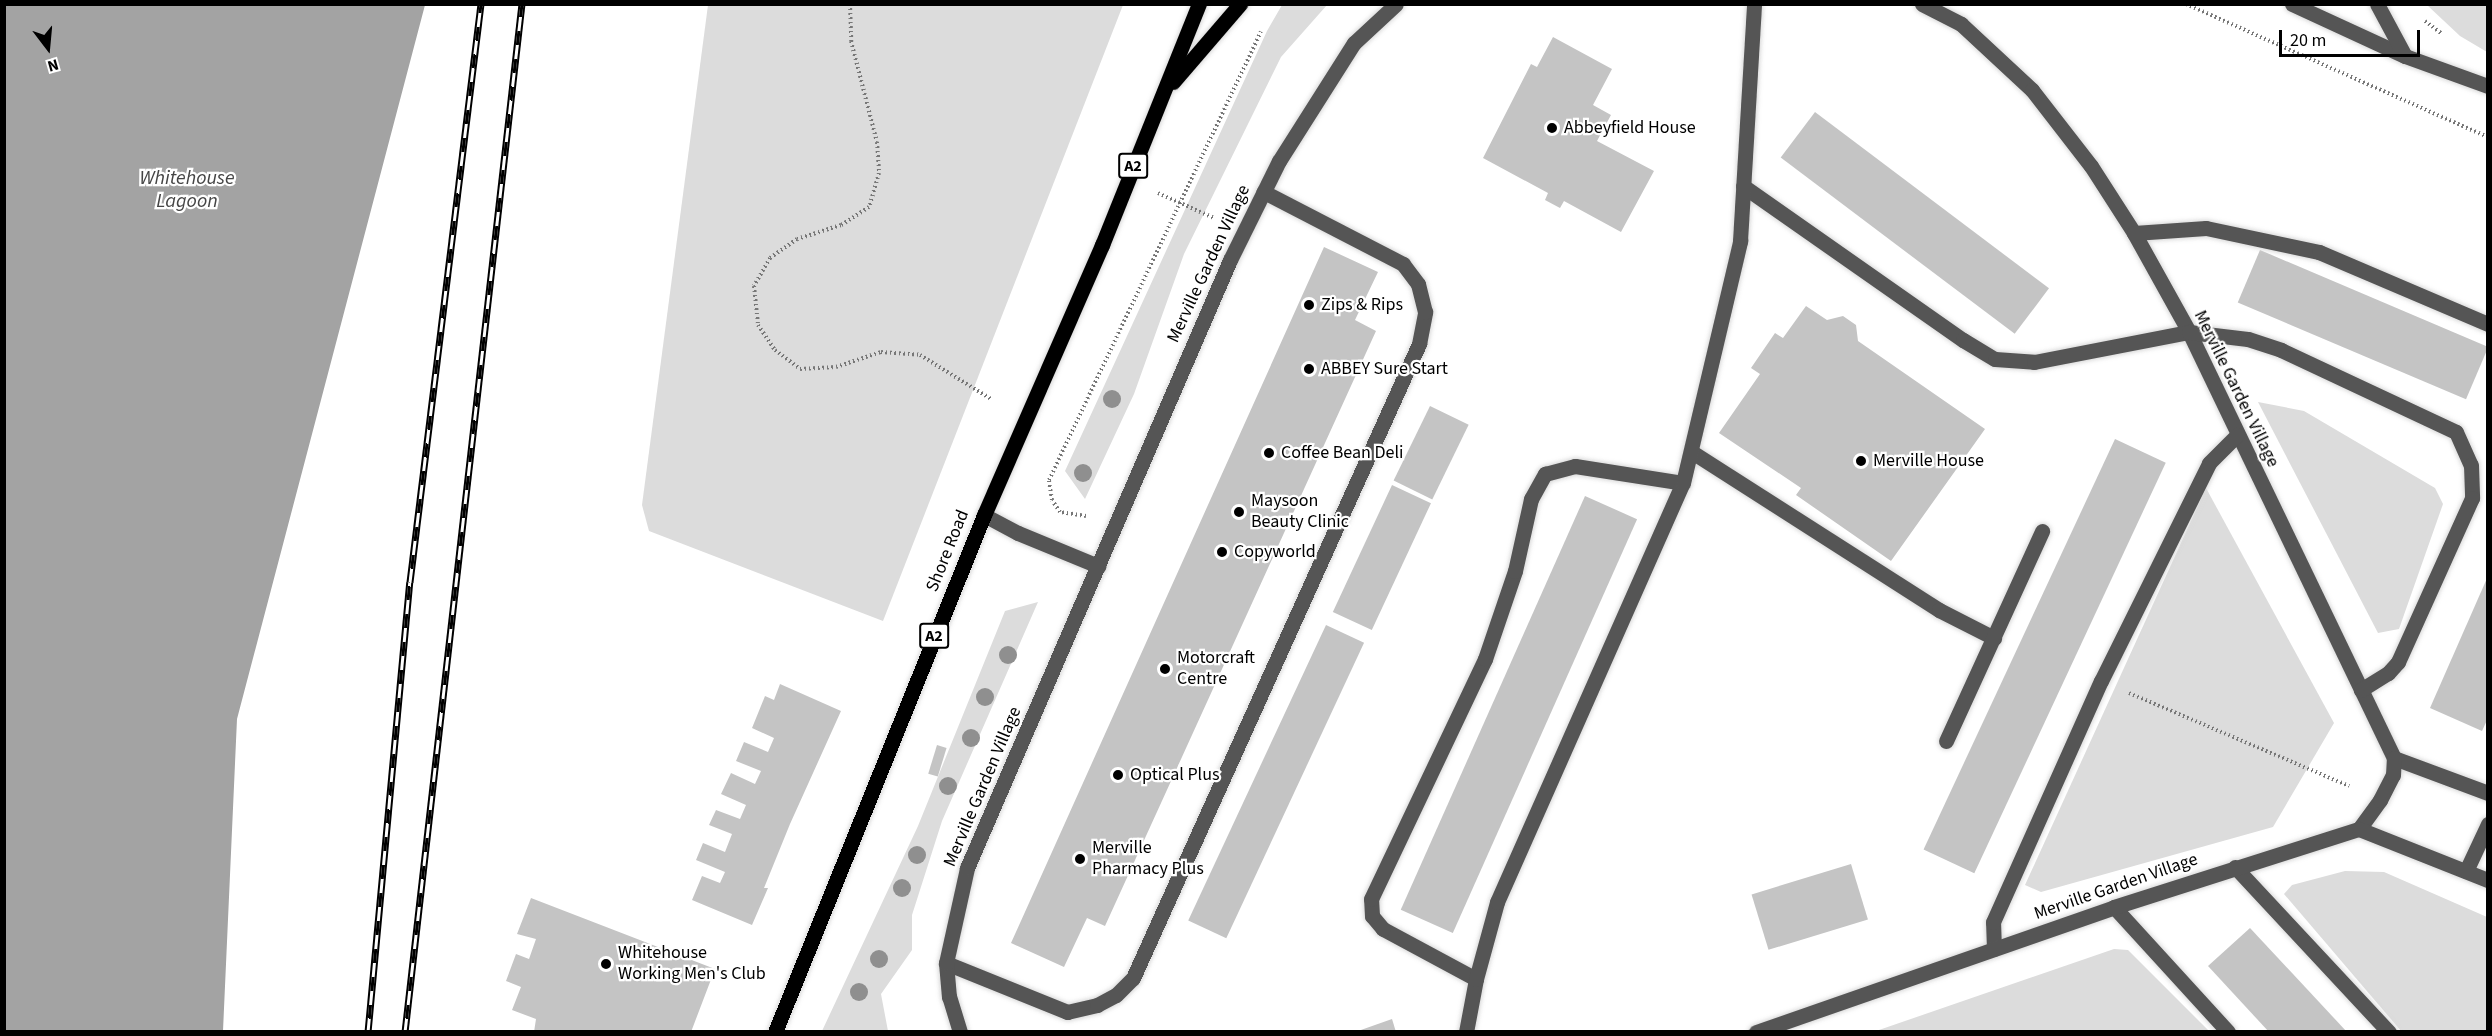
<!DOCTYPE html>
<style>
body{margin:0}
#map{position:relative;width:2492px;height:1036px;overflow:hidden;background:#fff;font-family:"Source Sans 3",sans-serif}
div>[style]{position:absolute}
.green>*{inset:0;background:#dcdcdc}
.water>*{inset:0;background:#a3a3a3}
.building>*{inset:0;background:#c4c4c4;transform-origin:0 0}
.path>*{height:4px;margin-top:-2px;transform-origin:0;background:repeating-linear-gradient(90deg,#777 0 1.5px,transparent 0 4.5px)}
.roads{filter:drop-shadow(0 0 2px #dbdbdb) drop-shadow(0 0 2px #dbdbdb)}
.minor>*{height:15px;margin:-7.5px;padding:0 7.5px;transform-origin:7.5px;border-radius:7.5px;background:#555}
.major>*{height:15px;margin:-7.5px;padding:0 7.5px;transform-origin:7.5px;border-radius:7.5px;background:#000}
.rail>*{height:7px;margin-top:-3.5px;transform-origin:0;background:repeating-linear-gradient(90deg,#fff 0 14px,#000 0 28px);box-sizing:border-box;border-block:2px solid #000}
.trees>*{width:18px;height:18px;margin:-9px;border-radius:50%;background:#8f8f8f}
.dots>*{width:16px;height:16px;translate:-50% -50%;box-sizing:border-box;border:3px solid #fff;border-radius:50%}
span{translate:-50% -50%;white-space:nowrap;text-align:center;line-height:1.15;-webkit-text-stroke:4.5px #fff;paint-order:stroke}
.shield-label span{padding:2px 4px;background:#fff;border:2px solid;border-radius:4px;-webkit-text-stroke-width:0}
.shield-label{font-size:16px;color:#000;font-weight:700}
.poi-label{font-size:18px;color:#000}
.left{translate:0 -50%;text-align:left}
.street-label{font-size:18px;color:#000}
.water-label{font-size:20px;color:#444;font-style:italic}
.frame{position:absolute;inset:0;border:6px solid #000;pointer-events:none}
.north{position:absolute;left:18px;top:18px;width:60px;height:60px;-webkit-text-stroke:4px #fff;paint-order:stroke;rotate:164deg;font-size:16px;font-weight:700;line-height:24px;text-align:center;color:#000}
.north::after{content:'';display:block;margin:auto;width:21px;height:27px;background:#000;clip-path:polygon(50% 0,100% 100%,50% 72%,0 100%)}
.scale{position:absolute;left:2279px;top:30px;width:141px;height:27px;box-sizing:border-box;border:3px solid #000;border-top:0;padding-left:8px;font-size:18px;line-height:21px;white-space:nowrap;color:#000;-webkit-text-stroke:4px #fff;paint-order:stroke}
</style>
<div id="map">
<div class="green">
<i style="clip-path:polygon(708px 5px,1123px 5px,883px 621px,649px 531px,642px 505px)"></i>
<i style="clip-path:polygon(1282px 5px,1327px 5px,1281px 57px,1184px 254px,1134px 394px,1085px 499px,1065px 471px,1267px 31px)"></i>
<i style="clip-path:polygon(2427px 5px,2487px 5px,2487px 52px,2460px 36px)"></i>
<i style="clip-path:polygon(2258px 402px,2304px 411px,2435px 488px,2443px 504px,2399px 629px,2378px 633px)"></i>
<i style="clip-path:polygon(2206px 488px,2334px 723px,2273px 827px,2041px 892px,2025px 885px)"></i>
<i style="clip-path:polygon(1038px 602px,942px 821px,912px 915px,912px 950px,881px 994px,888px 1031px,822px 1031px,918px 826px,1005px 611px)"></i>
<i style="clip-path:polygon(2345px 871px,2384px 872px,2487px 917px,2487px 1031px,2401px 1031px,2284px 894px,2292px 885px)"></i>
<i style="clip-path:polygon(2114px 949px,2128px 950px,2209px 1031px,1876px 1031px)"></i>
</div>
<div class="water">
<i style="clip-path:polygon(5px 4px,425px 5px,237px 719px,223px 1031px,5px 1031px)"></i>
</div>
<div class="building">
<i style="clip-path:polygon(1553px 37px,1612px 69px,1593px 105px,1611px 115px,1597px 141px,1654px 171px,1621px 232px,1564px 201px,1560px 208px,1545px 200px,1548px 193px,1483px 158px,1531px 64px,1537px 67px)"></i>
<i style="left:1815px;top:112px;width:293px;height:57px;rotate:37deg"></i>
<i style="clip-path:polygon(1324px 247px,1378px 272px,1355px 320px,1376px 331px,1105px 926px,1087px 918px,1064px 967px,1011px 943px)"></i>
<i style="left:2260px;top:250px;width:248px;height:57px;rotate:23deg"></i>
<i style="clip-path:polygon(1806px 306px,1827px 320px,1843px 316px,1856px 325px,1858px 341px,1985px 429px,1891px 561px,1796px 495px,1801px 488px,1719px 433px,1760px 374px,1751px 368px,1775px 333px,1783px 338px)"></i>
<i style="left:1430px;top:406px;width:43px;height:83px;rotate:26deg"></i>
<i style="left:2115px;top:439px;width:56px;height:453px;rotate:25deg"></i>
<i style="left:1392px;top:485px;width:43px;height:140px;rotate:25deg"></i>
<i style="left:1585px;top:496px;width:57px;height:453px;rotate:24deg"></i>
<i style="clip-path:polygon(2488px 576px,2488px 718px,2482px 731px,2430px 708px)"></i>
<i style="left:1326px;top:625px;width:42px;height:326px;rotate:25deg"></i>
<i style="clip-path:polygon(780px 684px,841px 711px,790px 824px,764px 888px,768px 888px,752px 925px,692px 900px,702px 876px,720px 883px,725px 872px,696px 860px,703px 843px,725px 852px,732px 834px,709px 825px,716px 810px,740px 819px,746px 805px,721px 794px,731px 773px,755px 784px,761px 771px,736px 761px,744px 742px,768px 752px,774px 738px,752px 728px,765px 696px,774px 700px)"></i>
<i style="left:937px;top:745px;width:10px;height:30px;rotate:17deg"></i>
<i style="left:1851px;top:864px;width:58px;height:104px;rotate:73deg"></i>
<i style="clip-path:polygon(531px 898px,715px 969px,691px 1032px,534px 1032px,536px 1019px,512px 1010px,521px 987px,506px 981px,516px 954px,529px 959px,536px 939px,517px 934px)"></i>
<i style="clip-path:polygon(2250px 928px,2347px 1032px,2269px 1032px,2208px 966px)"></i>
<i style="clip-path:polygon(1392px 1019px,1396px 1032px,1358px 1032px,1358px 1031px)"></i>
</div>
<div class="path">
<i style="left:850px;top:4px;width:37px;rotate:88deg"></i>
<i style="left:851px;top:41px;width:104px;rotate:75.6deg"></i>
<i style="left:877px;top:142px;width:31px;rotate:86deg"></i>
<i style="left:879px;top:173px;width:35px;rotate:106deg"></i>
<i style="left:869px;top:207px;width:33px;rotate:147deg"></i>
<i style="left:841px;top:225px;width:46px;rotate:162.3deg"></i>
<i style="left:797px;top:239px;width:33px;rotate:145deg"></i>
<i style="left:770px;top:258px;width:32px;rotate:120deg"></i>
<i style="left:754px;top:286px;width:39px;rotate:84deg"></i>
<i style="left:758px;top:325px;width:30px;rotate:56deg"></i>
<i style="left:775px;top:350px;width:31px;rotate:37deg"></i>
<i style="left:800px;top:369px;width:36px;rotate:-3deg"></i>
<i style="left:836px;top:367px;width:47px;rotate:-18.4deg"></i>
<i style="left:881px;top:352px;width:39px;rotate:4deg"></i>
<i style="left:920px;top:355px;width:84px;rotate:31.8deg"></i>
<i style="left:2186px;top:4px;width:330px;rotate:23.8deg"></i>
<i style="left:2425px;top:21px;width:20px;rotate:37deg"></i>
<i style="left:1158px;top:193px;width:61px;rotate:24.1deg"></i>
<i style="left:1086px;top:516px;width:26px;rotate:-171deg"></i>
<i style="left:1060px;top:512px;width:14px;rotate:-124deg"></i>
<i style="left:1052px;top:500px;width:20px;rotate:-99deg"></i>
<i style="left:1049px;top:480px;width:496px;rotate:-64.7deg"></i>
<i style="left:2129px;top:693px;width:239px;rotate:22.9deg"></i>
</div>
<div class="roads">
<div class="minor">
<i style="left:1922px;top:4px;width:44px;rotate:27.1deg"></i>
<i style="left:1961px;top:24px;width:97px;rotate:42.9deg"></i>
<i style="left:2032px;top:90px;width:96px;rotate:52.2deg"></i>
<i style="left:2091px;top:166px;width:80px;rotate:57.3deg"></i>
<i style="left:2134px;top:233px;width:113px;rotate:60.9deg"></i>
<i style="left:2189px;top:332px;width:473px;rotate:64.3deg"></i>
<i style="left:2394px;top:758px;width:100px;rotate:20.4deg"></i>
<i style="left:2292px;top:4px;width:124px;rotate:24.7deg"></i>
<i style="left:2405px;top:56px;width:88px;rotate:19.9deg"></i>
<i style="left:2377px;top:4px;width:59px;rotate:61.7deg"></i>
<i style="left:1743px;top:186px;width:269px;rotate:35deg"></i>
<i style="left:1963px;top:340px;width:37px;rotate:31deg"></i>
<i style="left:1995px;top:359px;width:39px;rotate:4deg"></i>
<i style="left:2034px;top:362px;width:158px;rotate:-11deg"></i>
<i style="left:2189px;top:332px;width:59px;rotate:6.8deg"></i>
<i style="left:2248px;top:339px;width:35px;rotate:18deg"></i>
<i style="left:2281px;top:350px;width:193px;rotate:25.1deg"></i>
<i style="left:2456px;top:432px;width:36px;rotate:66deg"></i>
<i style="left:2471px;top:465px;width:33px;rotate:88deg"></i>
<i style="left:2472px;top:498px;width:180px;rotate:114.3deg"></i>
<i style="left:2398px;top:662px;width:15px;rotate:132deg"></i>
<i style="left:2388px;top:673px;width:32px;rotate:148deg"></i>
<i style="left:2134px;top:233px;width:72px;rotate:-4deg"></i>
<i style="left:2206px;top:228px;width:116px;rotate:12deg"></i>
<i style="left:2319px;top:252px;width:184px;rotate:23.1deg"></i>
<i style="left:1692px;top:452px;width:293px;rotate:32.6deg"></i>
<i style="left:1939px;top:610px;width:62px;rotate:27deg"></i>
<i style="left:984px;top:515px;width:38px;rotate:28deg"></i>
<i style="left:1018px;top:533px;width:87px;rotate:22.4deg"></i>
<i style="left:1946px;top:741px;width:231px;rotate:-65.4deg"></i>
<i style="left:2359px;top:829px;width:36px;rotate:-54deg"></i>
<i style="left:2380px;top:800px;width:28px;rotate:-63deg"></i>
<i style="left:2393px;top:775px;width:17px;rotate:-87deg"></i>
<i style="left:2235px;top:867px;width:226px;rotate:47deg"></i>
<i style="left:2466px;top:871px;width:52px;rotate:-64.9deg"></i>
<i style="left:2114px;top:907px;width:169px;rotate:47.6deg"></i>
<i style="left:1994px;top:949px;width:27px;rotate:-92deg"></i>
<i style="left:1993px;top:922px;width:264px;rotate:-65.9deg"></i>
<i style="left:2101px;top:681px;width:243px;rotate:-63.6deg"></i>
<i style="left:2209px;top:463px;width:40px;rotate:-45deg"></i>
<i style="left:946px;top:963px;width:131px;rotate:22deg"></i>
<i style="left:1067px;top:1012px;width:31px;rotate:-13deg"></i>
<i style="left:1097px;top:1005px;width:21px;rotate:-28deg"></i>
<i style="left:1116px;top:995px;width:24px;rotate:-45deg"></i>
<i style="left:1133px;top:978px;width:696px;rotate:-65.72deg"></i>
<i style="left:1419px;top:344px;width:33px;rotate:-79deg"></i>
<i style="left:1425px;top:312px;width:29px;rotate:-104deg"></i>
<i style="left:1418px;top:284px;width:25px;rotate:-127deg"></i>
<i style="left:1403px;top:264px;width:157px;rotate:-152.6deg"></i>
<i style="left:1476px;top:979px;width:106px;rotate:-151.7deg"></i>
<i style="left:1383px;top:929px;width:17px;rotate:-130deg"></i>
<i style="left:1372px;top:916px;width:17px;rotate:-93deg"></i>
<i style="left:1371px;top:899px;width:266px;rotate:-64.6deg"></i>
<i style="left:1485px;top:659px;width:93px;rotate:-71.2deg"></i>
<i style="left:1515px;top:571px;width:74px;rotate:-77.5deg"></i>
<i style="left:1531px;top:499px;width:29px;rotate:-61deg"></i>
<i style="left:1545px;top:474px;width:31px;rotate:-15deg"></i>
<i style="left:1575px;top:466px;width:109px;rotate:8.9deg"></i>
<i style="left:960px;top:1032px;width:37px;rotate:-107deg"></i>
<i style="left:949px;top:997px;width:34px;rotate:-95deg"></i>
<i style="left:946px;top:963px;width:97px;rotate:-77.5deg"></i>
<i style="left:967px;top:868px;width:662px;rotate:-66.61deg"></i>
<i style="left:1230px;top:260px;width:110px;rotate:-63.7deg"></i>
<i style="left:1279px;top:161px;width:140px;rotate:-57.6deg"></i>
<i style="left:1354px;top:43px;width:57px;rotate:-42.9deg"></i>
<i style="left:1466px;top:1032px;width:54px;rotate:-79.3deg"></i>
<i style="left:1476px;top:979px;width:80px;rotate:-74.7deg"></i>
<i style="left:1497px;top:902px;width:458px;rotate:-66.1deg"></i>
<i style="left:1683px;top:483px;width:249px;rotate:-76.7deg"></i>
<i style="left:1740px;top:241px;width:237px;rotate:-86.6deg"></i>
<i style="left:1756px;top:1032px;width:379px;rotate:-19.2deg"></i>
<i style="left:2114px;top:907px;width:257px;rotate:-17.7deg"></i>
<i style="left:2359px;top:829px;width:139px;rotate:21.6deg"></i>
</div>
<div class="major">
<i style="left:1173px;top:82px;width:103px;rotate:-49.3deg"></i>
<i style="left:775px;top:1032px;width:558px;rotate:-67.99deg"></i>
<i style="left:984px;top:515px;width:295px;rotate:-66.4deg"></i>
<i style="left:1102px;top:245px;width:260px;rotate:-68.1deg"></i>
</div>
</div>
<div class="rail">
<i style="left:368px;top:1032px;width:452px;rotate:-84.7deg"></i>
<i style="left:410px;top:582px;width:582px;rotate:-83deg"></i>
<i style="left:405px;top:1032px;width:1035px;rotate:-83.51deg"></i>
</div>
<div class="trees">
<i style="left:1112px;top:399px"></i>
<i style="left:1083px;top:473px"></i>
<i style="left:1008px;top:655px"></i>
<i style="left:985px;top:697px"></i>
<i style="left:971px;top:738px"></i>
<i style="left:948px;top:786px"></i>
<i style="left:917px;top:855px"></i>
<i style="left:902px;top:888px"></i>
<i style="left:879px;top:959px"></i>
<i style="left:859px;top:992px"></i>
</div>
<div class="dots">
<i style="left:1552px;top:128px;background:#000"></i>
<i style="left:1309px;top:305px;background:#000"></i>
<i style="left:1309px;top:369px;background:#000"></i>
<i style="left:1269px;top:453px;background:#000"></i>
<i style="left:1861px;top:461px;background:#000"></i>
<i style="left:1239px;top:512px;background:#000"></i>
<i style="left:1222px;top:552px;background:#000"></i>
<i style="left:1165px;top:669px;background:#000"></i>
<i style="left:1118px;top:775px;background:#000"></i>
<i style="left:1080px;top:859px;background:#000"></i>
<i style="left:606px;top:964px;background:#000"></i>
</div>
<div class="shield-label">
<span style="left:1133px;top:166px">A2</span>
<span style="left:934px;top:636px">A2</span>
</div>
<div class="poi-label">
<span class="left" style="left:1564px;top:128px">Abbeyfield House</span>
<span class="left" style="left:1321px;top:305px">Zips &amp; Rips</span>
<span class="left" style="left:1321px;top:369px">ABBEY Sure Start</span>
<span class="left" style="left:1281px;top:453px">Coffee Bean Deli</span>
<span class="left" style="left:1873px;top:461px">Merville House</span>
<span class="left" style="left:1251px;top:512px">Maysoon<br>Beauty Clinic</span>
<span class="left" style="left:1234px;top:552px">Copyworld</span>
<span class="left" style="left:1177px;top:669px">Motorcraft<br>Centre</span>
<span class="left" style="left:1130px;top:775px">Optical Plus</span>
<span class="left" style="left:1092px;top:859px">Merville<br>Pharmacy Plus</span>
<span class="left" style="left:618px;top:964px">Whitehouse<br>Working Men's Club</span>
</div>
<div class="street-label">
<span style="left:1209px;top:264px;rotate:-65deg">Merville Garden Village</span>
<span style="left:2236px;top:389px;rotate:64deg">Merville Garden Village</span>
<span style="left:948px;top:551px;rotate:-68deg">Shore Road</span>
<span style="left:983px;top:787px;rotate:-67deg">Merville Garden Village</span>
<span style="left:2116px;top:887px;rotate:-19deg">Merville Garden Village</span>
</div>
<div class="water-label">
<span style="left:187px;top:190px">Whitehouse<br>Lagoon</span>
</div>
<div class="frame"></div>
<div class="north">N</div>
<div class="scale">20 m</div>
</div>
